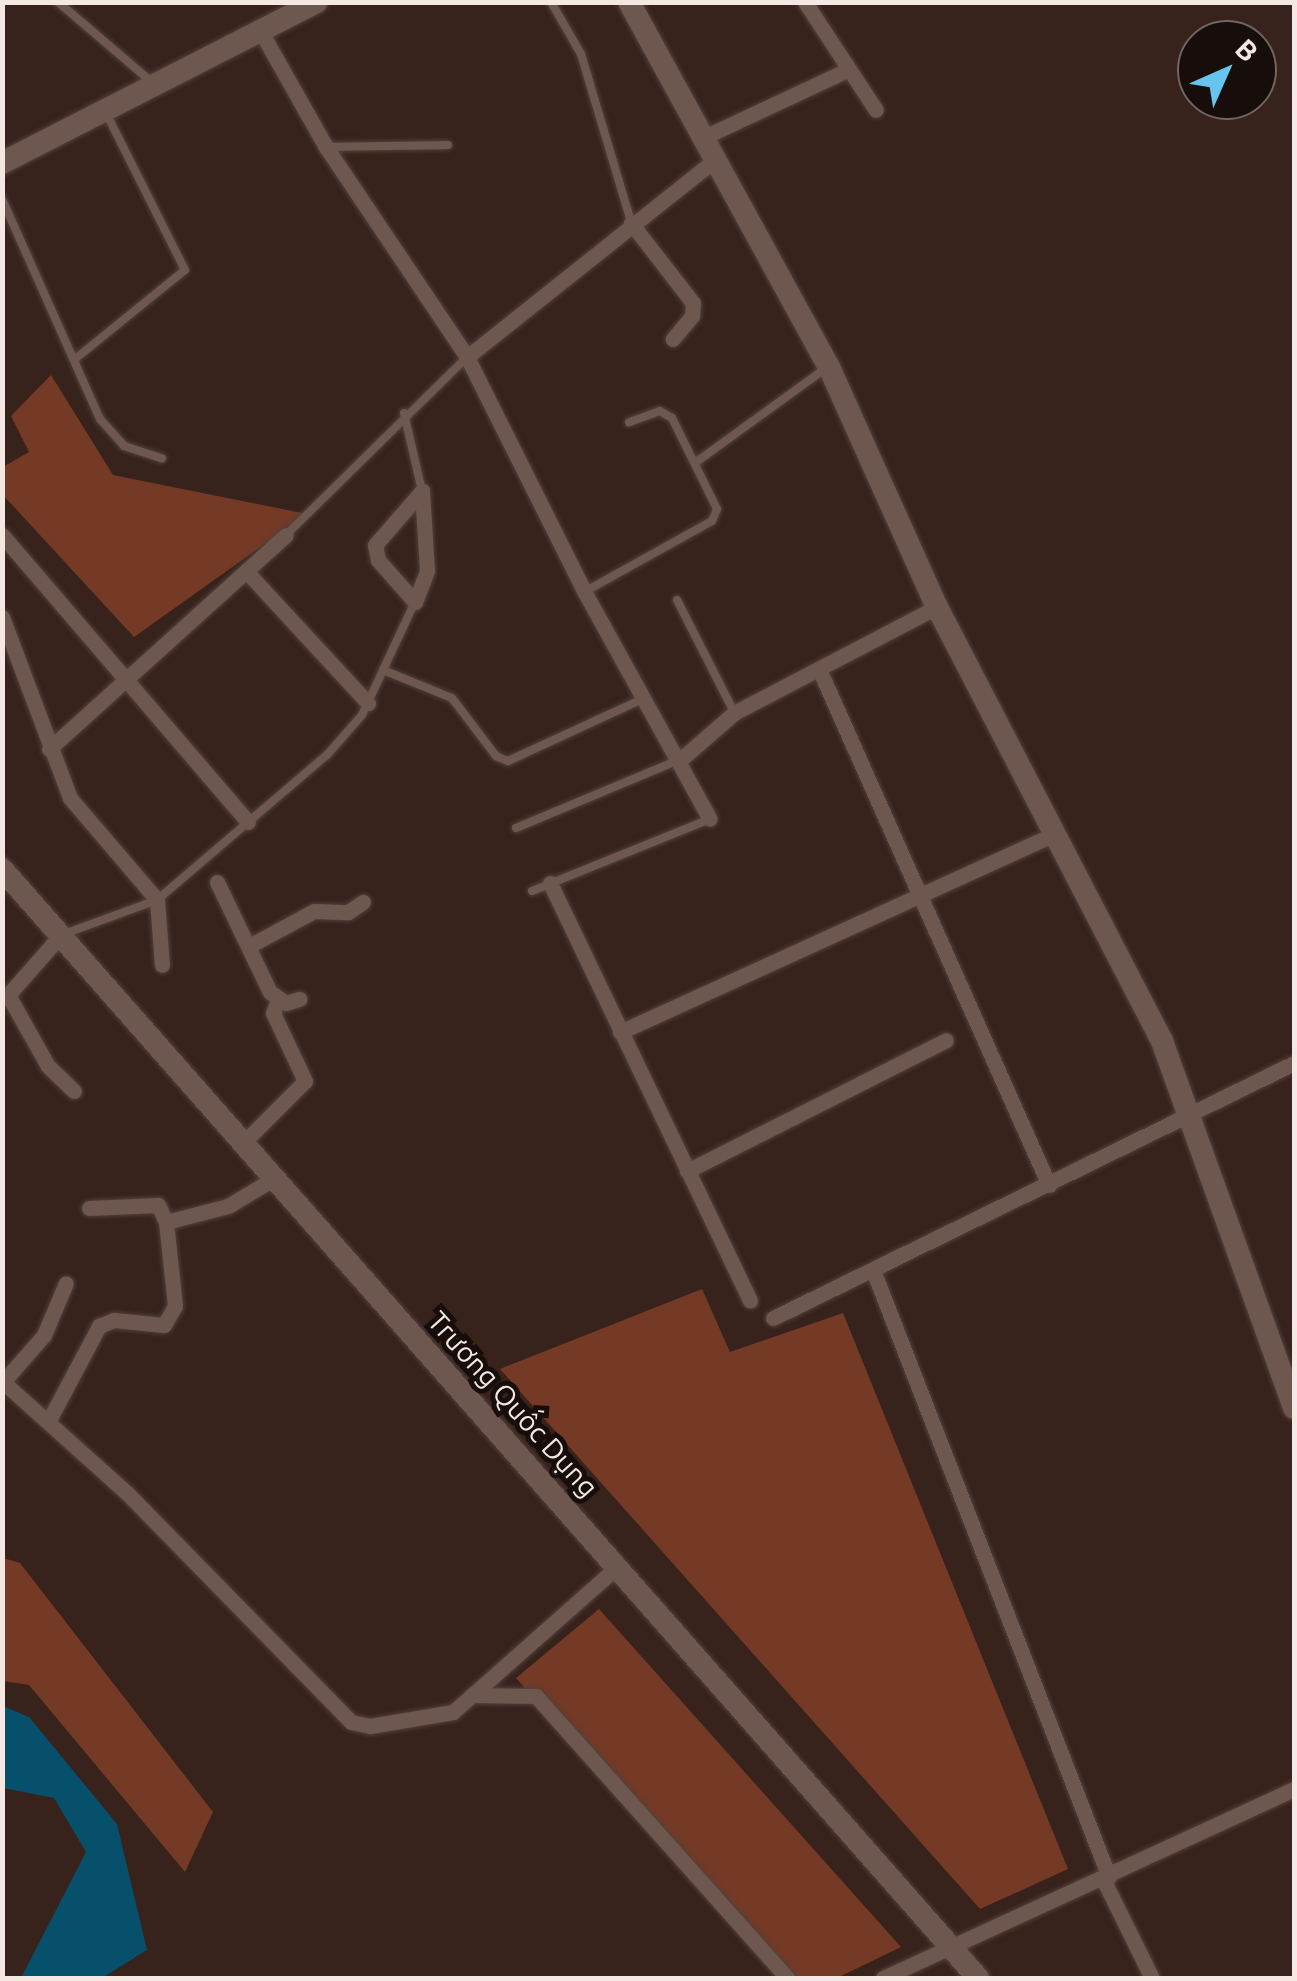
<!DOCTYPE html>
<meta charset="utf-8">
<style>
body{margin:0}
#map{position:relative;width:1297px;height:1981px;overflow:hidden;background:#37221c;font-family:Ubuntu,sans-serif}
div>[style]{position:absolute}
.green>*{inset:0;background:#753a26}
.water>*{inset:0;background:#07506b}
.roads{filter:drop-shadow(0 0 2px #51403b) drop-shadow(0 0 2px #51403b)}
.lane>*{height:8px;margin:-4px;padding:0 4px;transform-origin:4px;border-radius:4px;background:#6e574f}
.street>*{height:15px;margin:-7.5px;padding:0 7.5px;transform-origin:7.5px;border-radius:7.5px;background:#6e574f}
.secondary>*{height:22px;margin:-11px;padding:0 11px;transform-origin:11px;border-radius:11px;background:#6e574f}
span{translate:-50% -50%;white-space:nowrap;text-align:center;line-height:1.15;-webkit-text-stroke:10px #170e0b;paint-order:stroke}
.street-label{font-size:28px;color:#f5e7e2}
.frame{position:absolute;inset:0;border:5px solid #f5e7e2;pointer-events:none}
.north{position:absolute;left:1177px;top:20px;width:100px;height:100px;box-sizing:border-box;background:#170e0b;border:2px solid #706561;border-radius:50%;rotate:45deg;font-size:28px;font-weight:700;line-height:40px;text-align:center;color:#f5e7e2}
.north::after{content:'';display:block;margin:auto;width:35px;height:45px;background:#66c4ef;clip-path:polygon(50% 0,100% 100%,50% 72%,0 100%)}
</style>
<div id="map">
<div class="green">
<i style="clip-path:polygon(51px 375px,113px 475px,307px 514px,134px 637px,3px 495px,3px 467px,29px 452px,11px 416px)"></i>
<i style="clip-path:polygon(702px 1289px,730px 1352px,843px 1313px,1068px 1869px,980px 1909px,500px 1369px)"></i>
<i style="clip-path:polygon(3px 1558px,20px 1563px,213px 1812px,185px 1872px,29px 1685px,3px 1681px)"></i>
<i style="clip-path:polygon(599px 1609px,901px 1947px,837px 1978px,780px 1978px,516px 1678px)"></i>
</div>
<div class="water">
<i style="clip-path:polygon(3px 1706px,29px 1717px,117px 1824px,147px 1950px,102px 1978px,21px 1978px,86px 1852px,54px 1798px,3px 1788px)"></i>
</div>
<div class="roads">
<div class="lane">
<i style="left:58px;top:2px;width:125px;rotate:40.5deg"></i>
<i style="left:551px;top:2px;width:60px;rotate:60deg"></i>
<i style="left:581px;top:54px;width:175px;rotate:73.4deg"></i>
<i style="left:327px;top:147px;width:121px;rotate:-0.9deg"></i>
<i style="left:2px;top:199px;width:241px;rotate:66deg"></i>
<i style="left:100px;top:419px;width:36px;rotate:48deg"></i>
<i style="left:124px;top:446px;width:40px;rotate:18deg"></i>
<i style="left:75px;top:359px;width:141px;rotate:-39deg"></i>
<i style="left:185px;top:270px;width:174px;rotate:-116.7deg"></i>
<i style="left:404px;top:413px;width:80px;rotate:77deg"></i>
<i style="left:695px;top:463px;width:160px;rotate:-35.9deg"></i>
<i style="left:286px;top:535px;width:254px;rotate:-44.5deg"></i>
<i style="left:586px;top:591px;width:144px;rotate:-29.1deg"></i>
<i style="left:712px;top:521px;width:13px;rotate:-67deg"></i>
<i style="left:717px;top:509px;width:102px;rotate:-116.3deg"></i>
<i style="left:672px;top:418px;width:14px;rotate:-150deg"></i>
<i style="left:660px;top:411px;width:33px;rotate:160deg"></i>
<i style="left:677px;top:600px;width:126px;rotate:63deg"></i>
<i style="left:383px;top:670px;width:74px;rotate:22.1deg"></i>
<i style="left:452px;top:698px;width:73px;rotate:52.8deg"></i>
<i style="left:496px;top:756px;width:13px;rotate:23deg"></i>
<i style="left:508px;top:761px;width:149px;rotate:-24.7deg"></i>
<i style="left:516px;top:828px;width:173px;rotate:-22.7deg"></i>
<i style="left:532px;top:891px;width:192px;rotate:-22deg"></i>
<i style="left:64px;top:934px;width:99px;rotate:-20.1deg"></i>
<i style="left:157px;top:900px;width:223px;rotate:-40.5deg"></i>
<i style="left:327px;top:755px;width:53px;rotate:-48.8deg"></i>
<i style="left:362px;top:715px;width:125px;rotate:-64.9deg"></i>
</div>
<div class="street">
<i style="left:805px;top:2px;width:129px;rotate:56.7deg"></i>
<i style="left:260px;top:30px;width:134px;rotate:60.6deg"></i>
<i style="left:326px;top:147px;width:253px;rotate:56.1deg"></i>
<i style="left:467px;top:357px;width:262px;rotate:63.4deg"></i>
<i style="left:584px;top:591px;width:260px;rotate:61.1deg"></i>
<i style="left:702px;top:138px;width:162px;rotate:-25.1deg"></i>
<i style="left:631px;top:223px;width:101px;rotate:52.2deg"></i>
<i style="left:693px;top:303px;width:13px;rotate:94deg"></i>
<i style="left:692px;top:316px;width:30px;rotate:130deg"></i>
<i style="left:467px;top:357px;width:313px;rotate:-38.5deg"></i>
<i style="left:422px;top:491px;width:80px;rotate:86.4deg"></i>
<i style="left:427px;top:571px;width:33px;rotate:111deg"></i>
<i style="left:415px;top:602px;width:56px;rotate:-131.4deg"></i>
<i style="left:378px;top:560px;width:15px;rotate:-101deg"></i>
<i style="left:375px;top:545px;width:72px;rotate:-49deg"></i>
<i style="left:2px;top:535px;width:378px;rotate:49.4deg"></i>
<i style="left:246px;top:571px;width:180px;rotate:47.3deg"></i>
<i style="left:2px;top:617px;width:193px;rotate:69.4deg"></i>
<i style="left:70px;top:798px;width:134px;rotate:49.5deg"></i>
<i style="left:157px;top:900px;width:65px;rotate:85.6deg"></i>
<i style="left:819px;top:669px;width:565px;rotate:65.98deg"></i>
<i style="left:49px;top:749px;width:319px;rotate:-42.1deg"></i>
<i style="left:680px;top:760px;width:72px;rotate:-41deg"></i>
<i style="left:734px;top:713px;width:229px;rotate:-27.6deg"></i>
<i style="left:217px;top:882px;width:122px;rotate:64.3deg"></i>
<i style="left:270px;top:992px;width:19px;rotate:35deg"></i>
<i style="left:286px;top:1003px;width:14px;rotate:-17deg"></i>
<i style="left:550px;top:883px;width:463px;rotate:64.4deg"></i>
<i style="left:60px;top:936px;width:79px;rotate:131.4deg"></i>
<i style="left:8px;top:995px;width:81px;rotate:60.6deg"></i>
<i style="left:48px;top:1066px;width:36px;rotate:44deg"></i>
<i style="left:249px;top:946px;width:74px;rotate:-28.3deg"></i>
<i style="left:314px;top:911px;width:34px;rotate:2deg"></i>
<i style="left:348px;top:912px;width:18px;rotate:-34deg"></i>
<i style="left:620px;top:1032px;width:478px;rotate:-24.5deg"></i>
<i style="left:242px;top:1144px;width:89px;rotate:-45deg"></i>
<i style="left:305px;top:1081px;width:75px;rotate:-115.2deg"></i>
<i style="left:273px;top:1013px;width:14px;rotate:-69deg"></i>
<i style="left:687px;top:1171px;width:290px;rotate:-26.8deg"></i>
<i style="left:166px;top:1222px;width:64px;rotate:-14.5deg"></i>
<i style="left:228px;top:1206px;width:52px;rotate:-31deg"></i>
<i style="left:873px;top:1270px;width:651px;rotate:68.75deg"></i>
<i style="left:773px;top:1318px;width:580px;rotate:-26.08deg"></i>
<i style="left:2px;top:1381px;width:168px;rotate:41.9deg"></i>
<i style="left:127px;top:1493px;width:320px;rotate:45.6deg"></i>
<i style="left:351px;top:1722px;width:19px;rotate:12deg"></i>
<i style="left:370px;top:1726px;width:84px;rotate:-9.6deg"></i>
<i style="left:453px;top:1712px;width:219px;rotate:-41.5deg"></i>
<i style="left:2px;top:1383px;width:64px;rotate:-48.8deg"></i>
<i style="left:44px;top:1335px;width:56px;rotate:-67.1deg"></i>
<i style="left:48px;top:1422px;width:109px;rotate:-62deg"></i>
<i style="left:99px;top:1326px;width:16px;rotate:-22deg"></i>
<i style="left:114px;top:1320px;width:50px;rotate:5.7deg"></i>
<i style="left:164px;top:1325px;width:22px;rotate:-60deg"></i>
<i style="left:175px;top:1306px;width:84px;rotate:-96.1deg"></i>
<i style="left:166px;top:1222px;width:19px;rotate:-115deg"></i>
<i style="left:158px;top:1205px;width:69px;rotate:177.5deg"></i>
<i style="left:472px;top:1695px;width:64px;rotate:0.9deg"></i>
<i style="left:536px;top:1696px;width:378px;rotate:48.3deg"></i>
<i style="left:1103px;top:1879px;width:110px;rotate:63.7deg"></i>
<i style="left:883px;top:1978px;width:452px;rotate:-24.7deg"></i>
</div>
<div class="secondary">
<i style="left:629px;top:2px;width:416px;rotate:61.3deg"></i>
<i style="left:829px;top:367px;width:263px;rotate:65.8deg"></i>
<i style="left:937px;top:607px;width:489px;rotate:62.6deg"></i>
<i style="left:1162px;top:1041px;width:390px;rotate:70.2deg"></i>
<i style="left:2px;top:163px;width:353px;rotate:-27.1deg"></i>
<i style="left:2px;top:869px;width:1477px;rotate:48.65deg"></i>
</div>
</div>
<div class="street-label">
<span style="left:513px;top:1404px;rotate:48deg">Trương Quốc Dụng</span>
</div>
<div class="frame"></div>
<div class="north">B</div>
</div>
